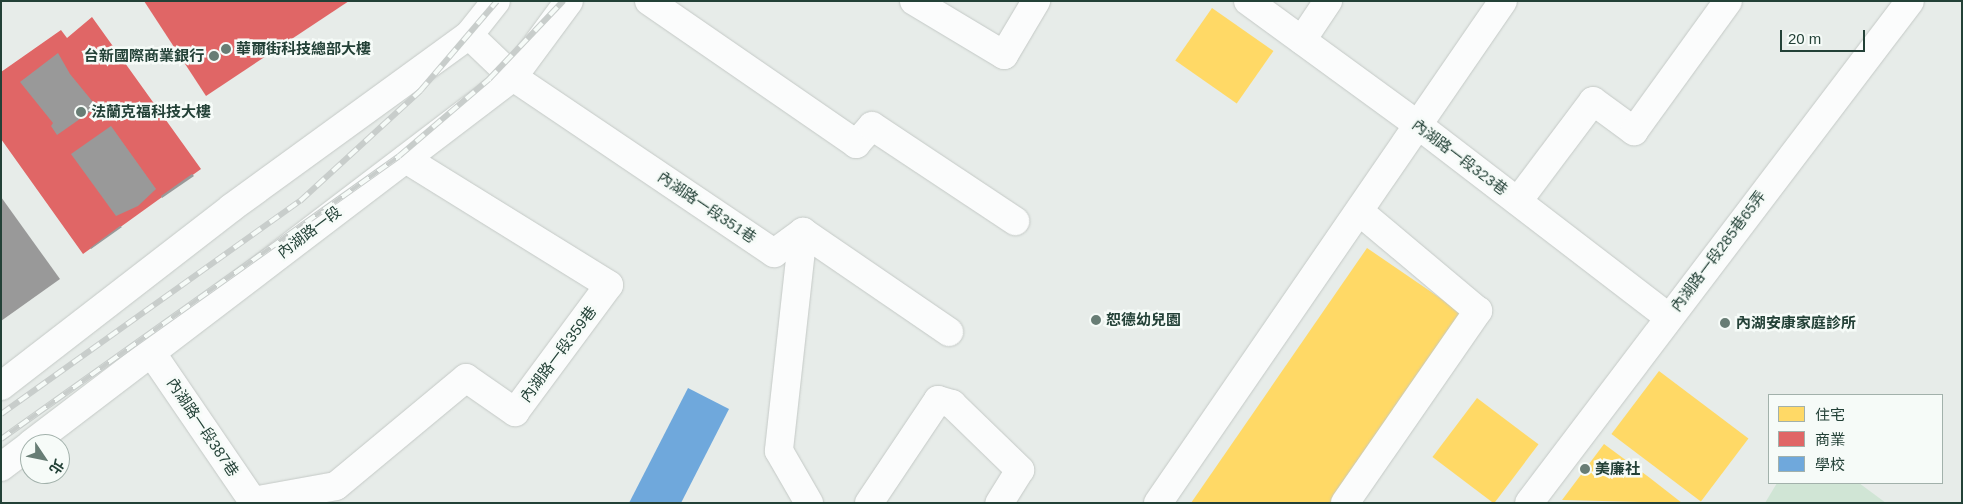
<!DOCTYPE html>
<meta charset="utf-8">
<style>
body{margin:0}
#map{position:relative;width:1963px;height:504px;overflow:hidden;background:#e7ece9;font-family:Helvetica,"Noto Sans TC",sans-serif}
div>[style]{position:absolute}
.green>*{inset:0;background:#d0e5d5}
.homes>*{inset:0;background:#ffd966;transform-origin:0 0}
.shops>*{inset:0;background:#e06666}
.schools>*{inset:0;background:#6fa8dc}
.industry>*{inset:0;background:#999}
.roads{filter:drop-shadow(0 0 1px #c4c9c6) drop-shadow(0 0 1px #c4c9c6)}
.minor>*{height:28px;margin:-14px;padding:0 14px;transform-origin:14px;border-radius:14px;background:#fbfcfc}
.secondary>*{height:28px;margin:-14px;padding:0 14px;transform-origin:14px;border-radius:14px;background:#fbfcfc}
.rail>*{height:5.5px;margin-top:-2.75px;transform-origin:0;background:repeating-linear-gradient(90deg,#f6fbf8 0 11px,#c8cdcb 0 22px);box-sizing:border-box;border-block:1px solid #c8cdcb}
.dots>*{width:14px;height:14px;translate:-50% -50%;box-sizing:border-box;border:2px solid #f6fbf8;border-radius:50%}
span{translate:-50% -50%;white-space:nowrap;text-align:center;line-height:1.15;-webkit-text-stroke:5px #f6fbf8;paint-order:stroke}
.poi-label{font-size:15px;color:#234137;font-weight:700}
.left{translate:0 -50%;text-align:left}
.right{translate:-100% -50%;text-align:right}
.street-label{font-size:15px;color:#234137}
.frame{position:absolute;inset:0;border:2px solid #234137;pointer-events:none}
.legend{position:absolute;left:1768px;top:394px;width:175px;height:90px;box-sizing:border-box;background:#f6fbf8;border:1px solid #a2b1ab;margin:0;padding:6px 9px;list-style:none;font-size:15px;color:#234137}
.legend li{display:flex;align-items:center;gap:10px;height:25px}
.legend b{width:25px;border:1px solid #a2b1ab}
.north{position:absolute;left:20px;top:434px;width:50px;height:50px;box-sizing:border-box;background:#f6fbf8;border:1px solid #a2b1ab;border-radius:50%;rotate:124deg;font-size:14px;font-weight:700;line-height:20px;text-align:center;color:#234137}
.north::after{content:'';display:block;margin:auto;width:18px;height:22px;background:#687d75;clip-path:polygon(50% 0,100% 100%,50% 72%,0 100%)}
.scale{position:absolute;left:1780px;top:30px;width:85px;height:22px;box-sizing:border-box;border:2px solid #234137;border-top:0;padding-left:6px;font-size:15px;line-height:18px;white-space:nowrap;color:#234137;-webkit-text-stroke:4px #f6fbf8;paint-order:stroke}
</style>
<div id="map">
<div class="green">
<i style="clip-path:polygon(1777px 483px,1859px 483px,1886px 503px,1765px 503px)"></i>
</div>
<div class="homes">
<i style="left:1212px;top:8px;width:75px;height:64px;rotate:35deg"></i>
<i style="clip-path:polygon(1367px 248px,1462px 313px,1331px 503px,1191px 503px)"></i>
<i style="left:1659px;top:371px;width:112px;height:79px;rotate:37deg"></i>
<i style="left:1477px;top:398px;width:77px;height:74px;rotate:37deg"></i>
<i style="clip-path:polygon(1604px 444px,1650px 478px,1682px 503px,1562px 500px)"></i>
</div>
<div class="shops">
<i style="clip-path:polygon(144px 1px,349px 1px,206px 96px)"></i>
<i style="clip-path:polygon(92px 17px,201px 169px,83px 254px,1px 139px,1px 72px,61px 30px,67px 38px)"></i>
</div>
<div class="schools">
<i style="clip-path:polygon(688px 388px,729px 409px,681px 503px,629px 503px)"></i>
</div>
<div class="industry">
<i style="clip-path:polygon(58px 53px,70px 74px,97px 107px,57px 135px,51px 126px,53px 123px,20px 82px)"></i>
<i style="clip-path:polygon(111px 126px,156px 189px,138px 206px,116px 216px,71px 154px)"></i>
<i style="clip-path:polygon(192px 174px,194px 176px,162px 198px,161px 196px)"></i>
<i style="clip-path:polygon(1px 197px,60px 279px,1px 321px)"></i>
<i style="clip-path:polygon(120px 226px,122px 227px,91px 249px,90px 248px)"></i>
</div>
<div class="roads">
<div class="minor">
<i style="left:649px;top:1px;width:252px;rotate:34.6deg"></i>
<i style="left:856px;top:144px;width:24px;rotate:-48deg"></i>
<i style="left:872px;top:126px;width:172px;rotate:33.6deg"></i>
<i style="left:914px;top:1px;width:105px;rotate:31deg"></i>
<i style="left:1004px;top:55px;width:63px;rotate:-59.3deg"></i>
<i style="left:1248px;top:1px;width:210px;rotate:36.1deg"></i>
<i style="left:1418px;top:125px;width:315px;rotate:37.5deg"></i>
<i style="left:469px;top:35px;width:61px;rotate:43.7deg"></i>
<i style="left:513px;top:77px;width:315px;rotate:34deg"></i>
<i style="left:774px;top:253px;width:36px;rotate:-36deg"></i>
<i style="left:803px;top:232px;width:177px;rotate:34.4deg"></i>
<i style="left:1302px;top:40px;width:47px;rotate:-56.3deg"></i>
<i style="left:1518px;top:201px;width:125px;rotate:-53.1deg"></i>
<i style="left:1593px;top:101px;width:51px;rotate:36.2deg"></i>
<i style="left:1634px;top:131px;width:160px;rotate:-54.1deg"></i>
<i style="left:803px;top:232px;width:220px;rotate:96.3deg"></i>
<i style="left:779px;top:451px;width:60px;rotate:60deg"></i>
<i style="left:151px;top:352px;width:183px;rotate:55.7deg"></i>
<i style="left:253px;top:501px;width:84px;rotate:-10.2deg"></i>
<i style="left:336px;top:486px;width:169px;rotate:-39.7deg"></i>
<i style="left:466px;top:378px;width:60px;rotate:34.8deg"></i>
<i style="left:515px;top:412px;width:158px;rotate:-53.5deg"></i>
<i style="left:609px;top:285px;width:239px;rotate:-148.2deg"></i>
<i style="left:869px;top:503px;width:124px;rotate:-56.2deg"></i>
<i style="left:938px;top:400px;width:15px;rotate:16deg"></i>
<i style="left:952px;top:404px;width:95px;rotate:44.1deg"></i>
<i style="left:1020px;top:470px;width:39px;rotate:122deg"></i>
<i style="left:1158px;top:503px;width:609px;rotate:-55.5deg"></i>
<i style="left:1345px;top:503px;width:234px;rotate:-55.3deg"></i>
<i style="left:1478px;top:311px;width:154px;rotate:-140deg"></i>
<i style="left:1529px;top:503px;width:630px;rotate:-52.8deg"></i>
</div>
<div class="secondary">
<i style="left:1px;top:386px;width:291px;rotate:-37.7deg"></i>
<i style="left:231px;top:208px;width:294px;rotate:-36deg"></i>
<i style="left:469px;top:35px;width:43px;rotate:-51.5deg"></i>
<i style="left:31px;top:444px;width:606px;rotate:-37.29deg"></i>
<i style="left:513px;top:77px;width:94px;rotate:-53.6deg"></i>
<i style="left:1px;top:467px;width:36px;rotate:-37deg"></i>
</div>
</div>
<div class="rail">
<i style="left:1px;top:414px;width:367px;rotate:-35.5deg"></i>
<i style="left:300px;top:201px;width:163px;rotate:-42.5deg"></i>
<i style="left:420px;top:91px;width:118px;rotate:-49.5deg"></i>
<i style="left:1px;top:439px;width:488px;rotate:-35.4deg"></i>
<i style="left:399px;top:156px;width:118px;rotate:-40.5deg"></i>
<i style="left:489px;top:79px;width:108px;rotate:-46.5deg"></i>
</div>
<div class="dots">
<i style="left:226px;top:49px;background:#687d75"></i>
<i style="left:214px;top:56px;background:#687d75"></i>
<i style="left:81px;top:112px;background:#687d75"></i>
<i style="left:1096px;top:320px;background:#687d75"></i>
<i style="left:1725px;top:323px;background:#687d75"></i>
<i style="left:1585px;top:469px;background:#687d75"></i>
</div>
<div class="poi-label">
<span class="left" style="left:236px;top:49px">華爾街科技總部大樓</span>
<span class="right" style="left:204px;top:56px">台新國際商業銀行</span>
<span class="left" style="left:91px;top:112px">法蘭克福科技大樓</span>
<span class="left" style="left:1106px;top:320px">恕德幼兒園</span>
<span class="left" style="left:1736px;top:323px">內湖安康家庭診所</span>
<span class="left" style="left:1595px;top:469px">美廉社</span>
</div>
<div class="street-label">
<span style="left:1460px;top:157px;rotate:37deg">內湖路一段323巷</span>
<span style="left:707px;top:207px;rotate:34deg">內湖路一段351巷</span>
<span style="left:309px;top:232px;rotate:-37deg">內湖路一段</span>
<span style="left:1718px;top:251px;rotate:-53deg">內湖路一段285巷65弄</span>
<span style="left:558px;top:354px;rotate:-53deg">內湖路一段359巷</span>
<span style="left:203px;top:427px;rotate:56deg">內湖路一段387巷</span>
</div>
<div class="frame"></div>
<ul class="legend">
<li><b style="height:14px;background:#ffd966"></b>住宅</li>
<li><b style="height:14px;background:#e06666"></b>商業</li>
<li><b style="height:14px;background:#6fa8dc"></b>學校</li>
</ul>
<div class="north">北</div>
<div class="scale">20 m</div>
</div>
